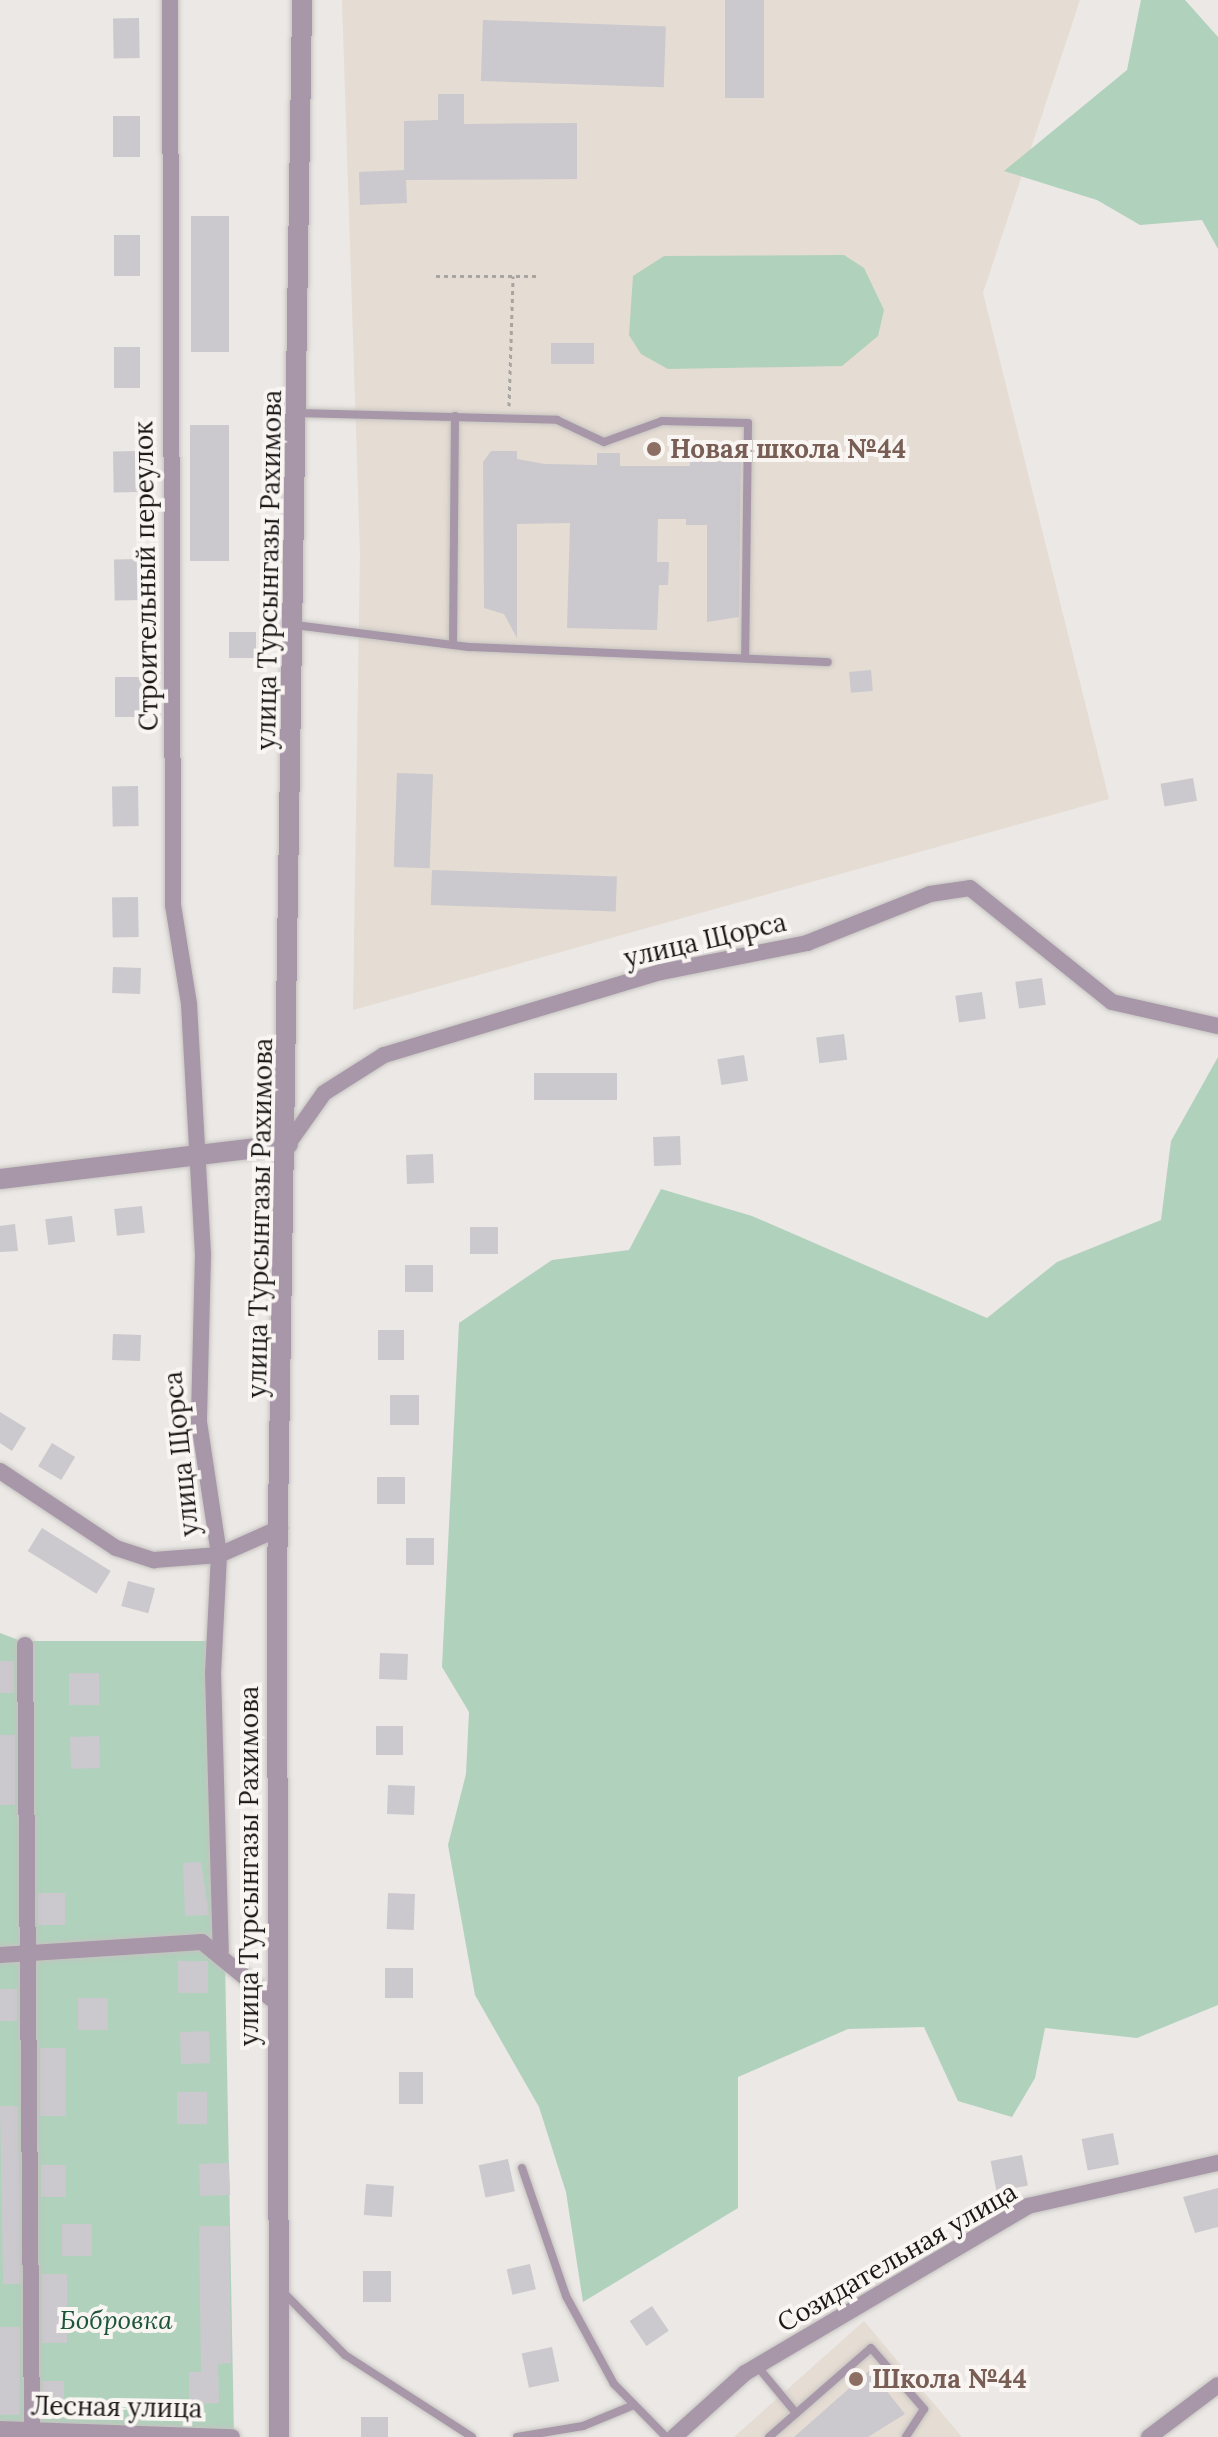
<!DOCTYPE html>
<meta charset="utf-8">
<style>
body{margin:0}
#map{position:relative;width:1218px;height:2437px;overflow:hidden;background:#ebe8e5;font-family:Lora,serif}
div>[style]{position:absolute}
.built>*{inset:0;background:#e5dcd3}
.green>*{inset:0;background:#b0d1bc}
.building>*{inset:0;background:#cbc9cd;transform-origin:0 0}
.path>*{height:3px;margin-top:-1.5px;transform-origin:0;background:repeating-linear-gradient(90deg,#a7a4a2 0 4px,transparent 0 8px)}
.roads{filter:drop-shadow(0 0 2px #c5c3c0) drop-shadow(0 0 2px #c5c3c0)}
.service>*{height:8px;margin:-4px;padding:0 4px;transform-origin:4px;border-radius:4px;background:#a797a8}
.minor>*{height:16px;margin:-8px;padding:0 8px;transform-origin:8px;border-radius:8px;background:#a797a8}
.tertiary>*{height:20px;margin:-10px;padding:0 10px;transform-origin:10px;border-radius:10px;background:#a797a8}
.dots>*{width:22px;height:22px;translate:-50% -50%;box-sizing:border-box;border:4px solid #f9f5f2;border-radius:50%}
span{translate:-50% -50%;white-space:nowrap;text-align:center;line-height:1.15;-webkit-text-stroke:8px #f9f5f2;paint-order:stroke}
.education-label{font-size:26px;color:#785e54;font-weight:700}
.left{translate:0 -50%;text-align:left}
.street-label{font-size:26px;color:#191817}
.park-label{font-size:26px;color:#1c5639;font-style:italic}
</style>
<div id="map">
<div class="built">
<i style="clip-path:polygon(342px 0,1080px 0,983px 293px,1109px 799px,353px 1010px,360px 553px)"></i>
<i style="clip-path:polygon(864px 2321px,962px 2437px,734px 2437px)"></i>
</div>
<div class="green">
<i style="clip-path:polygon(1141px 0,1185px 0,1218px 37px,1218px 249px,1202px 220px,1140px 225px,1097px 200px,1004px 171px,1127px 70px)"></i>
<i style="clip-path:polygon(844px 255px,864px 268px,884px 310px,878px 336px,842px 366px,668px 369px,641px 354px,629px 335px,633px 276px,664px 256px)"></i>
<i style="clip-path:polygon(1218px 1057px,1218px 2005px,1137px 2038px,1045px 2028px,1035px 2078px,1012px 2117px,958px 2101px,924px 2027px,848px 2029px,738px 2077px,738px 2208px,583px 2302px,566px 2192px,539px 2107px,475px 1995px,448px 1845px,466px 1774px,469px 1712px,442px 1667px,459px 1323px,552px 1260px,629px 1250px,661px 1189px,752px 1216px,987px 1318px,1057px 1262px,1161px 1220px,1171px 1141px)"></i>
<i style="clip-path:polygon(0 1633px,21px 1641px,219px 1641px,234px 2437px,0 2437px)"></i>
</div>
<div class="building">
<i style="left:725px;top:0;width:39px;height:98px"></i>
<i style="left:139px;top:18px;width:40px;height:26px;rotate:89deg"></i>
<i style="left:483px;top:20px;width:183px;height:61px;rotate:2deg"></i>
<i style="clip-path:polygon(438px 94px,464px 94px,464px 124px,577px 123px,577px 179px,406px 180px,407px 203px,360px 205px,359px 172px,404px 170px,404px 121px,438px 120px)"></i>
<i style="left:113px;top:116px;width:27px;height:41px"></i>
<i style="left:191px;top:216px;width:38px;height:136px"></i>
<i style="left:114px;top:235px;width:26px;height:41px"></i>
<i style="left:551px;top:343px;width:43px;height:21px"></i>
<i style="left:114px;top:347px;width:26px;height:41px"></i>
<i style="left:190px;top:425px;width:39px;height:136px"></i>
<i style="clip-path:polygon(714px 449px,741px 454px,739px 617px,707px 622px,707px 525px,686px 525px,686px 519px,658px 519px,657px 562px,669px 562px,668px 585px,659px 585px,657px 630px,567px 628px,570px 523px,517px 524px,517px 638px,504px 614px,484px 608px,483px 462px,491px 451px,517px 451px,517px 459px,545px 464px,597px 465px,597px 453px,620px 453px,620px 466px,690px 466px,690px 459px)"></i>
<i style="left:139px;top:451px;width:41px;height:26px;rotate:89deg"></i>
<i style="left:140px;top:559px;width:41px;height:26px;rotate:89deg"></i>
<i style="left:229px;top:632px;width:27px;height:26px"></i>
<i style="left:871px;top:670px;width:21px;height:22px;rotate:85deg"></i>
<i style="left:115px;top:677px;width:27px;height:40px"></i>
<i style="left:397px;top:773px;width:36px;height:94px;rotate:2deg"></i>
<i style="left:1193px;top:778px;width:23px;height:33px;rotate:80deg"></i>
<i style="left:138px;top:786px;width:40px;height:26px;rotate:89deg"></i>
<i style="left:432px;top:870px;width:185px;height:35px;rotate:2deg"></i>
<i style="left:138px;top:897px;width:40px;height:26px;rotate:89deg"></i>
<i style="left:113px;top:967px;width:28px;height:26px;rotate:2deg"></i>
<i style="left:1042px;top:978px;width:27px;height:27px;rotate:82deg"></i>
<i style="left:982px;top:992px;width:27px;height:27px;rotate:82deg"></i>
<i style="left:844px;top:1034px;width:26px;height:28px;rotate:83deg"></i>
<i style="left:744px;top:1055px;width:26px;height:27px;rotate:81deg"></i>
<i style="left:617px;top:1073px;width:27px;height:83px;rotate:90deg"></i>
<i style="left:680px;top:1136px;width:29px;height:27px;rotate:88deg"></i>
<i style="left:433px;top:1154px;width:29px;height:27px;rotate:88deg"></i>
<i style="left:142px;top:1206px;width:27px;height:28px;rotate:84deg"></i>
<i style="left:72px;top:1216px;width:26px;height:27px;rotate:83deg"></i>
<i style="clip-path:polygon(15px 1224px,18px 1251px,0 1252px,0 1226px)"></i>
<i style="left:498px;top:1227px;width:27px;height:28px;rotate:90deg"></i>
<i style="left:433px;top:1265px;width:27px;height:28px;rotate:90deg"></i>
<i style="left:378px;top:1330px;width:26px;height:30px"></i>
<i style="left:113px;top:1334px;width:28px;height:26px;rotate:2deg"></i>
<i style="left:419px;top:1395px;width:30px;height:29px;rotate:90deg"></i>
<i style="clip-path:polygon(0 1412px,26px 1428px,12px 1451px,0 1443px)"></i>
<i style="left:52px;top:1443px;width:27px;height:27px;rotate:31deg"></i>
<i style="left:377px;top:1477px;width:28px;height:27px"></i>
<i style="left:42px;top:1528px;width:81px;height:27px;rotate:32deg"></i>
<i style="left:406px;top:1538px;width:28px;height:27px"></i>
<i style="left:128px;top:1581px;width:28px;height:26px;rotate:15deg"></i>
<i style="left:380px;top:1653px;width:28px;height:26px;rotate:2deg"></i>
<i style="left:0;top:1661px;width:14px;height:32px"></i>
<i style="left:69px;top:1673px;width:30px;height:32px"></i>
<i style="left:376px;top:1726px;width:27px;height:29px"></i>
<i style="left:15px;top:1735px;width:70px;height:15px;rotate:90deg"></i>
<i style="left:99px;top:1736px;width:32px;height:29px;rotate:88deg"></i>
<i style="left:388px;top:1785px;width:27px;height:29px;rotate:2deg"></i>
<i style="clip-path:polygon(201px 1862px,209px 1915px,185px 1916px,183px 1863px)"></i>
<i style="left:38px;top:1893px;width:27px;height:32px"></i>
<i style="left:388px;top:1893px;width:27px;height:36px;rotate:2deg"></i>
<i style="left:178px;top:1961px;width:30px;height:32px"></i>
<i style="left:413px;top:1968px;width:30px;height:28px;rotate:90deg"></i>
<i style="left:17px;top:1989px;width:32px;height:17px;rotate:90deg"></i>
<i style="left:108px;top:1998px;width:32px;height:30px;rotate:90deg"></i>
<i style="left:209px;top:2031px;width:32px;height:29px;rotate:88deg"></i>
<i style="left:66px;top:2048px;width:68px;height:26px;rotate:90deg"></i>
<i style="left:399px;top:2072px;width:24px;height:32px"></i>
<i style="left:177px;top:2092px;width:30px;height:32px"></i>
<i style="left:18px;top:2106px;width:178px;height:18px;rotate:89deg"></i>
<i style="left:1113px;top:2133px;width:32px;height:32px;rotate:79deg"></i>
<i style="left:1022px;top:2155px;width:31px;height:32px;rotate:79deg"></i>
<i style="left:508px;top:2159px;width:33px;height:30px;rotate:78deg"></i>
<i style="left:229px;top:2163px;width:32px;height:30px;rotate:88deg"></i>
<i style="left:41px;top:2165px;width:25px;height:32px"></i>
<i style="left:366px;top:2184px;width:28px;height:31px;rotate:4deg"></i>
<i style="clip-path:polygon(1218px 2188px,1218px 2227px,1195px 2233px,1183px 2197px)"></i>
<i style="left:62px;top:2224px;width:30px;height:32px"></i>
<i style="clip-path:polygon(199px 2226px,229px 2226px,231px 2363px,218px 2364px,219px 2403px,189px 2404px,189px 2372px,201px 2372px)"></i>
<i style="left:530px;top:2264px;width:26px;height:24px;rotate:77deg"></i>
<i style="left:363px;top:2271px;width:28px;height:31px"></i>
<i style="left:42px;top:2274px;width:25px;height:69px"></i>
<i style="left:652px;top:2306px;width:30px;height:27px;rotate:56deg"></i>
<i style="left:0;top:2327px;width:20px;height:88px"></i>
<i style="left:552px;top:2347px;width:35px;height:31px;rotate:78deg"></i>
<i style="clip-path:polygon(870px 2370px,905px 2414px,868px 2437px,794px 2437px)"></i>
<i style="left:42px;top:2381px;width:22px;height:32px"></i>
<i style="left:361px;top:2417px;width:27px;height:20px"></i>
</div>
<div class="path">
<i style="left:436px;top:276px;width:103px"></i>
<i style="left:509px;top:406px;width:130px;rotate:-88.2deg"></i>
</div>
<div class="roads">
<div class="service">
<i style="left:297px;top:413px;width:260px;rotate:1.5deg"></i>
<i style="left:557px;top:420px;width:52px;rotate:25.1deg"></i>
<i style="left:604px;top:442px;width:62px;rotate:-19.9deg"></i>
<i style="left:662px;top:421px;width:86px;rotate:1.3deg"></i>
<i style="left:748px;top:423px;width:235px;rotate:90.7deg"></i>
<i style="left:295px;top:625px;width:175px;rotate:7.2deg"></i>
<i style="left:469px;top:647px;width:359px;rotate:2.4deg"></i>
<i style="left:453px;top:644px;width:228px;rotate:-89.5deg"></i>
<i style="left:522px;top:2168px;width:135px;rotate:71deg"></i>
<i style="left:566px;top:2296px;width:100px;rotate:61.4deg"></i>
<i style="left:614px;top:2384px;width:74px;rotate:45.5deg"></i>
<i style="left:283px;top:2292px;width:88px;rotate:45.5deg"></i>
<i style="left:345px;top:2355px;width:151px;rotate:32.8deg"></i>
<i style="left:757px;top:2366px;width:61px;rotate:50.3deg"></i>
<i style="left:517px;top:2437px;width:67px;rotate:-9.5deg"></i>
<i style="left:583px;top:2426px;width:55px;rotate:-22.4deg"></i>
<i style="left:769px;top:2437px;width:135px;rotate:-41.1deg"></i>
<i style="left:871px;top:2348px;width:81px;rotate:49deg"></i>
<i style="left:924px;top:2409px;width:33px;rotate:123deg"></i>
</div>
<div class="minor">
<i style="left:170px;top:0;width:905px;rotate:89.81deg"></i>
<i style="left:173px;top:905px;width:100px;rotate:80.8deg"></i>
<i style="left:189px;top:1004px;width:250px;rotate:86.8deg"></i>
<i style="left:203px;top:1254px;width:168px;rotate:91.4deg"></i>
<i style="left:199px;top:1422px;width:134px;rotate:81.4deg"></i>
<i style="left:219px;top:1555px;width:118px;rotate:92.9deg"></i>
<i style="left:213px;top:1673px;width:278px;rotate:88.4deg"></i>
<i style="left:288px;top:1144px;width:62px;rotate:-54.8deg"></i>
<i style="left:324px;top:1093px;width:71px;rotate:-32.3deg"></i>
<i style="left:384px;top:1055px;width:289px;rotate:-16.7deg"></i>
<i style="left:661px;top:972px;width:149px;rotate:-11.2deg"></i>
<i style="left:807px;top:943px;width:132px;rotate:-21.7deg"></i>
<i style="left:930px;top:894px;width:40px;rotate:-8.5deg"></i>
<i style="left:970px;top:888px;width:182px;rotate:38.8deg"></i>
<i style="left:1112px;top:1002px;width:109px;rotate:12.8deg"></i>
<i style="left:0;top:1471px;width:139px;rotate:33.6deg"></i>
<i style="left:116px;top:1548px;width:40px;rotate:18deg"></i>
<i style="left:154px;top:1560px;width:65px;rotate:-4.4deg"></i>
<i style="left:219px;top:1555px;width:67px;rotate:-23.9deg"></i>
<i style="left:25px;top:1645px;width:792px;rotate:89.49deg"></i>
<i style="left:0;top:1955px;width:202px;rotate:-3.7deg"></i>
<i style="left:202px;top:1942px;width:93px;rotate:39.3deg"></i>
<i style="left:0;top:2429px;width:232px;rotate:2deg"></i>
<i style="left:674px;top:2437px;width:96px;rotate:-42deg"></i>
<i style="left:745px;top:2373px;width:329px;rotate:-30.5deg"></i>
<i style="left:1028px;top:2206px;width:195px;rotate:-12.8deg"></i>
<i style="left:1149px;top:2437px;width:86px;rotate:-37deg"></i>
</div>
<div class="tertiary">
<i style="left:0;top:1179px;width:290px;rotate:-6.9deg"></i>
<i style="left:279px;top:2437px;width:857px;rotate:-90.13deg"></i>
<i style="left:277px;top:1580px;width:1580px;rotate:-89.09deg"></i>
</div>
</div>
<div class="dots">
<i style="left:654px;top:449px;background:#8d6e63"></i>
<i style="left:856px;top:2379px;background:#8d6e63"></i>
</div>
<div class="education-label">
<span class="left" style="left:670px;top:449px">Новая школа №44</span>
<span class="left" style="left:872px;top:2379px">Школа №44</span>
</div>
<div class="street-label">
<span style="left:269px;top:570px;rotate:-89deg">улица Турсынгазы Рахимова</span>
<span style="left:146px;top:576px;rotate:-91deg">Строительный переулок</span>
<span style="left:705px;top:940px;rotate:-13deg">улица Щорса</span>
<span style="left:260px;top:1218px;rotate:-89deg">улица Турсынгазы Рахимова</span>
<span style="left:181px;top:1454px;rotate:-96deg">улица Щорса</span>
<span style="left:249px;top:1866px;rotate:-90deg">улица Турсынгазы Рахимова</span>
<span style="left:897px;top:2257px;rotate:-30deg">Созидательная улица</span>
<span style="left:117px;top:2407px;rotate:1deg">Лесная улица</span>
</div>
<div class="park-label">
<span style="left:116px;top:2320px">Бобровка</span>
</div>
</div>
